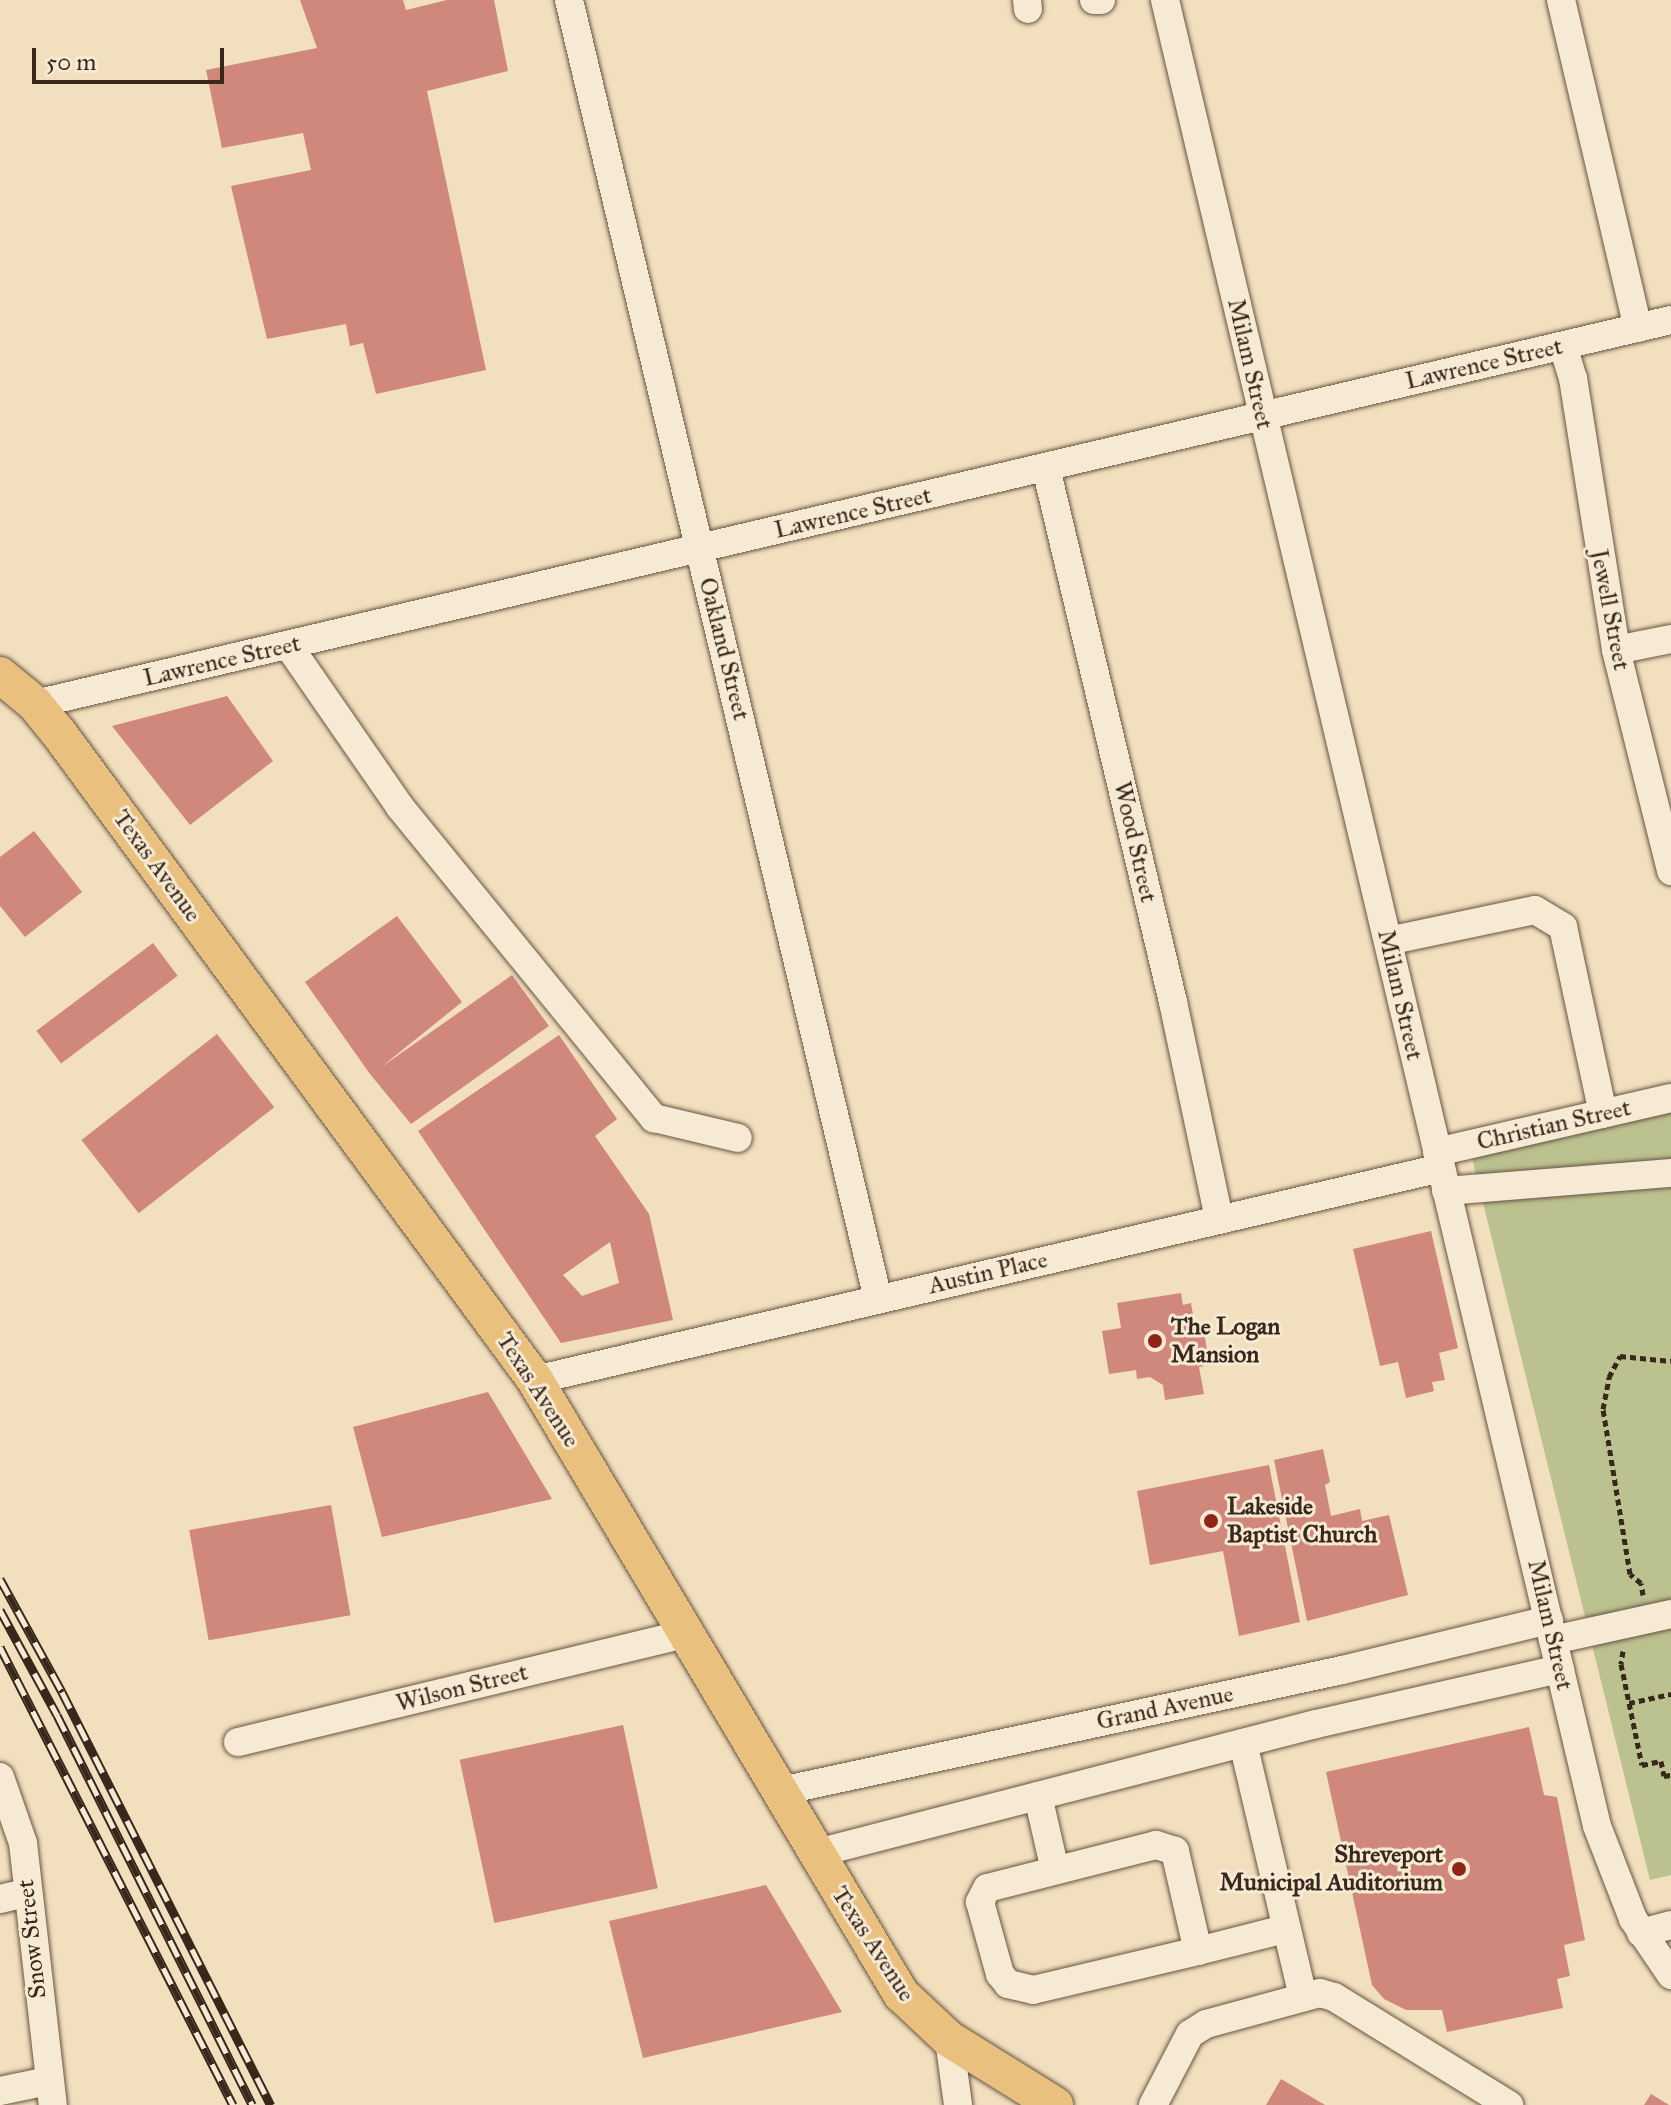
<!DOCTYPE html>
<style>
body{margin:0}
#map{position:relative;width:1671px;height:2105px;overflow:hidden;background:#f2dfbd;font-family:"IM FELL Great Primer",serif}
div>[style]{position:absolute}
.green>*{inset:0;background:#bcc190}
.building>*{inset:0;background:#cf887b;transform-origin:0 0}
.path>*{height:5px;margin-top:-2.5px;transform-origin:0;background:repeating-linear-gradient(90deg,#38271b 0 6px,transparent 0 10px)}
.roads{filter:drop-shadow(0 0 2px #654) drop-shadow(0 0 2px #654)}
.minor>*{height:28px;margin:-14px;padding:0 14px;transform-origin:14px;border-radius:14px;background:#f7ead4}
.major>*{height:36px;margin:-18px;padding:0 18px;transform-origin:18px;border-radius:18px;background:#e9c07e}
.rail>*{height:9px;margin-top:-4.5px;transform-origin:0;background:repeating-linear-gradient(90deg,#f7ead4 0 18px,#38271b 0 36px);box-sizing:border-box;border-block:2px solid #38271b}
.dots>*{width:22px;height:22px;translate:-50% -50%;box-sizing:border-box;border:4px solid #f7ead4;border-radius:50%}
span{translate:-50% -50%;white-space:nowrap;text-align:center;line-height:1.15;-webkit-text-stroke:6px #f7ead4;paint-order:stroke}
.street-label{font-size:24px;color:#38271b}
.poi-label{font-size:24px;color:#38271b;font-weight:700}
.left{translate:0 -50%;text-align:left}
.right{translate:-100% -50%;text-align:right}
.scale{position:absolute;left:32px;top:48px;width:192px;height:36px;box-sizing:border-box;border:4px solid #38271b;border-top:0;padding-left:10px;font-size:24px;line-height:28px;white-space:nowrap;color:#38271b;-webkit-text-stroke:6px #f7ead4;paint-order:stroke}
</style>
<div id="map">
<div class="green">
<i style="clip-path:polygon(1671px 1111px,1671px 1875px,1650px 1880px,1472px 1158px)"></i>
</div>
<div class="building">
<i style="clip-path:polygon(300px 0,403px 0,406px 10px,447px 0,494px 0,508px 71px,427px 91px,486px 370px,376px 394px,363px 343px,350px 346px,346px 324px,267px 339px,231px 186px,311px 170px,303px 133px,222px 148px,206px 70px,317px 48px)"></i>
<i style="clip-path:polygon(227px 696px,273px 761px,190px 825px,112px 726px)"></i>
<i style="clip-path:polygon(34px 831px,82px 892px,25px 937px,0 906px,0 857px)"></i>
<i style="clip-path:polygon(397px 916px,462px 1002px,380px 1068px,512px 975px,549px 1026px,411px 1124px,370px 1074px,305px 982px)"></i>
<i style="left:153px;top:943px;width:41px;height:146px;rotate:53deg"></i>
<i style="left:217px;top:1034px;width:93px;height:172px;rotate:52deg"></i>
<i style="clip-path:polygon(evenodd,559px 1035px,617px 1119px,595px 1136px,649px 1214px,673px 1320px,561px 1343px,418px 1131px,559px 1035px,610px 1242px,619px 1283px,582px 1296px,563px 1275px,610px 1242px)"></i>
<i style="clip-path:polygon(1431px 1231px,1458px 1348px,1439px 1353px,1445px 1380px,1432px 1382px,1434px 1391px,1406px 1398px,1398px 1362px,1380px 1366px,1353px 1249px)"></i>
<i style="clip-path:polygon(1181px 1293px,1183px 1305px,1191px 1303px,1195px 1326px,1203px 1325px,1207px 1351px,1202px 1352px,1204px 1366px,1199px 1367px,1204px 1394px,1165px 1400px,1163px 1385px,1150px 1377px,1137px 1379px,1136px 1370px,1109px 1374px,1102px 1331px,1121px 1328px,1117px 1303px)"></i>
<i style="clip-path:polygon(488px 1392px,552px 1499px,382px 1537px,353px 1427px)"></i>
<i style="clip-path:polygon(1323px 1449px,1330px 1482px,1325px 1485px,1331px 1516px,1360px 1509px,1362px 1521px,1389px 1515px,1408px 1595px,1307px 1621px,1274px 1460px)"></i>
<i style="clip-path:polygon(1269px 1465px,1300px 1622px,1239px 1636px,1223px 1551px,1150px 1565px,1137px 1491px)"></i>
<i style="left:331px;top:1505px;width:112px;height:144px;rotate:80deg"></i>
<i style="left:623px;top:1725px;width:167px;height:167px;rotate:78deg"></i>
<i style="clip-path:polygon(1529px 1727px,1544px 1795px,1557px 1797px,1585px 1940px,1564px 1945px,1570px 1976px,1557px 1979px,1563px 2008px,1447px 2032px,1442px 2010px,1406px 2010px,1384px 1999px,1372px 1985px,1326px 1772px)"></i>
<i style="clip-path:polygon(766px 1885px,842px 2012px,643px 2058px,609px 1921px)"></i>
<i style="clip-path:polygon(1281px 2079px,1325px 2105px,1266px 2105px)"></i>
<i style="clip-path:polygon(1651px 2094px,1669px 2105px,1644px 2105px)"></i>
</div>
<div class="path">
<i style="left:1643px;top:1595px;width:12px;rotate:-99deg"></i>
<i style="left:1641px;top:1583px;width:14px;rotate:-141deg"></i>
<i style="left:1630px;top:1574px;width:167px;rotate:-99.3deg"></i>
<i style="left:1603px;top:1409px;width:33px;rotate:-79deg"></i>
<i style="left:1609px;top:1377px;width:24px;rotate:-62deg"></i>
<i style="left:1620px;top:1356px;width:51px;rotate:5.6deg"></i>
<i style="left:1623px;top:1651px;width:13px;rotate:99deg"></i>
<i style="left:1621px;top:1664px;width:103px;rotate:78.3deg"></i>
<i style="left:1642px;top:1765px;width:19px;rotate:-12deg"></i>
<i style="left:1661px;top:1761px;width:15px;rotate:79deg"></i>
<i style="left:1664px;top:1776px;width:7px;rotate:-8deg"></i>
<i style="left:1629px;top:1703px;width:43px;rotate:-12.1deg"></i>
</div>
<div class="roads">
<div class="minor">
<i style="left:569px;top:0;width:1335px;rotate:76.62deg"></i>
<i style="left:1027px;top:0;width:9px;rotate:84deg"></i>
<i style="left:1094px;top:0;width:7px"></i>
<i style="left:1165px;top:0;width:1876px;rotate:76.69deg"></i>
<i style="left:1597px;top:1826px;width:100px;rotate:68.8deg"></i>
<i style="left:1633px;top:1919px;width:68px;rotate:55.8deg"></i>
<i style="left:1561px;top:0;width:337px;rotate:76.8deg"></i>
<i style="left:1563px;top:346px;width:34px;rotate:73deg"></i>
<i style="left:1573px;top:378px;width:275px;rotate:81deg"></i>
<i style="left:1616px;top:650px;width:228px;rotate:76deg"></i>
<i style="left:1046px;top:468px;width:549px;rotate:76.62deg"></i>
<i style="left:1173px;top:1002px;width:222px;rotate:78deg"></i>
<i style="left:288px;top:645px;width:197px;rotate:55.3deg"></i>
<i style="left:400px;top:807px;width:402px;rotate:50.8deg"></i>
<i style="left:654px;top:1118px;width:86px;rotate:13.4deg"></i>
<i style="left:1616px;top:650px;width:56px;rotate:-11.3deg"></i>
<i style="left:35px;top:704px;width:1680px;rotate:-13.21deg"></i>
<i style="left:1388px;top:941px;width:150px;rotate:-11.9deg"></i>
<i style="left:1535px;top:910px;width:33px;rotate:31deg"></i>
<i style="left:1563px;top:927px;width:191px;rotate:77.9deg"></i>
<i style="left:1437px;top:1152px;width:240px;rotate:-13deg"></i>
<i style="left:1446px;top:1191px;width:226px;rotate:-4.6deg"></i>
<i style="left:535px;top:1380px;width:930px;rotate:-13.17deg"></i>
<i style="left:1553px;top:1640px;width:121px;rotate:-12.4deg"></i>
<i style="left:238px;top:1742px;width:460px;rotate:-13.6deg"></i>
<i style="left:1243px;top:1743px;width:260px;rotate:76.7deg"></i>
<i style="left:0;top:1777px;width:70px;rotate:70.8deg"></i>
<i style="left:23px;top:1843px;width:264px;rotate:83.5deg"></i>
<i style="left:781px;top:1791px;width:574px;rotate:-12.17deg"></i>
<i style="left:1342px;top:1670px;width:213px;rotate:-13.6deg"></i>
<i style="left:1038px;top:1796px;width:76px;rotate:77.1deg"></i>
<i style="left:817px;top:1853px;width:515px;rotate:-14.49deg"></i>
<i style="left:1316px;top:1724px;width:250px;rotate:-12.7deg"></i>
<i style="left:0;top:1899px;width:27px;rotate:-13deg"></i>
<i style="left:1641px;top:1933px;width:31px;rotate:-15deg"></i>
<i style="left:1198px;top:1951px;width:103px;rotate:-103deg"></i>
<i style="left:1175px;top:1851px;width:20px;rotate:-162deg"></i>
<i style="left:1156px;top:1845px;width:174px;rotate:165.7deg"></i>
<i style="left:987px;top:1888px;width:16px;rotate:117deg"></i>
<i style="left:980px;top:1902px;width:75px;rotate:74.5deg"></i>
<i style="left:1000px;top:1974px;width:13px;rotate:51deg"></i>
<i style="left:1008px;top:1984px;width:26px;rotate:13deg"></i>
<i style="left:1033px;top:1990px;width:170px;rotate:-13.3deg"></i>
<i style="left:1198px;top:1951px;width:90px;rotate:-14.2deg"></i>
<i style="left:949px;top:2039px;width:67px;rotate:82.2deg"></i>
<i style="left:0;top:2091px;width:49px;rotate:-11.8deg"></i>
<i style="left:1153px;top:2105px;width:80px;rotate:-62.5deg"></i>
<i style="left:1190px;top:2034px;width:19px;rotate:-32deg"></i>
<i style="left:1206px;top:2024px;width:118px;rotate:-15.2deg"></i>
<i style="left:1320px;top:1993px;width:15px;rotate:16deg"></i>
<i style="left:1334px;top:1997px;width:206px;rotate:31.7deg"></i>
</div>
<div class="major">
<i style="left:0;top:675px;width:45px;rotate:39.6deg"></i>
<i style="left:35px;top:704px;width:36px;rotate:51deg"></i>
<i style="left:58px;top:732px;width:805px;rotate:53.64deg"></i>
<i style="left:535px;top:1380px;width:715px;rotate:59.2deg"></i>
<i style="left:901px;top:1994px;width:66px;rotate:43.2deg"></i>
<i style="left:949px;top:2039px;width:125px;rotate:31.9deg"></i>
</div>
</div>
<div class="rail">
<i style="left:0;top:1579px;width:129px;rotate:61.2deg"></i>
<i style="left:62px;top:1692px;width:463px;rotate:63.2deg"></i>
<i style="left:0;top:1610px;width:119px;rotate:61.5deg"></i>
<i style="left:57px;top:1715px;width:436px;rotate:63.4deg"></i>
<i style="left:0;top:1647px;width:514px;rotate:63.04deg"></i>
</div>
<div class="dots">
<i style="left:1155px;top:1341px;background:#8f2418"></i>
<i style="left:1211px;top:1521px;background:#8f2418"></i>
<i style="left:1459px;top:1869px;background:#8f2418"></i>
</div>
<div class="street-label">
<span style="left:1250px;top:364px;rotate:77deg">Milam Street</span>
<span style="left:1484px;top:364px;rotate:-13deg">Lawrence Street</span>
<span style="left:853px;top:513px;rotate:-13deg">Lawrence Street</span>
<span style="left:1610px;top:610px;rotate:79deg">Jewell Street</span>
<span style="left:724px;top:649px;rotate:76deg">Oakland Street</span>
<span style="left:222px;top:661px;rotate:-13deg">Lawrence Street</span>
<span style="left:1135px;top:842px;rotate:77deg">Wood Street</span>
<span style="left:157px;top:866px;rotate:54deg">Texas Avenue</span>
<span style="left:1400px;top:995px;rotate:77deg">Milam Street</span>
<span style="left:1554px;top:1125px;rotate:-13deg">Christian Street</span>
<span style="left:988px;top:1273px;rotate:-13deg">Austin Place</span>
<span style="left:538px;top:1390px;rotate:57deg">Texas Avenue</span>
<span style="left:1550px;top:1625px;rotate:77deg">Milam Street</span>
<span style="left:462px;top:1688px;rotate:-14deg">Wilson Street</span>
<span style="left:1165px;top:1708px;rotate:-12deg">Grand Avenue</span>
<span style="left:32px;top:1939px;rotate:-96deg">Snow Street</span>
<span style="left:873px;top:1944px;rotate:57deg">Texas Avenue</span>
</div>
<div class="poi-label">
<span class="left" style="left:1171px;top:1341px">The Logan<br>Mansion</span>
<span class="left" style="left:1227px;top:1521px">Lakeside<br>Baptist Church</span>
<span class="right" style="left:1443px;top:1869px">Shreveport<br>Municipal Auditorium</span>
</div>
<div class="scale">50 m</div>
</div>
